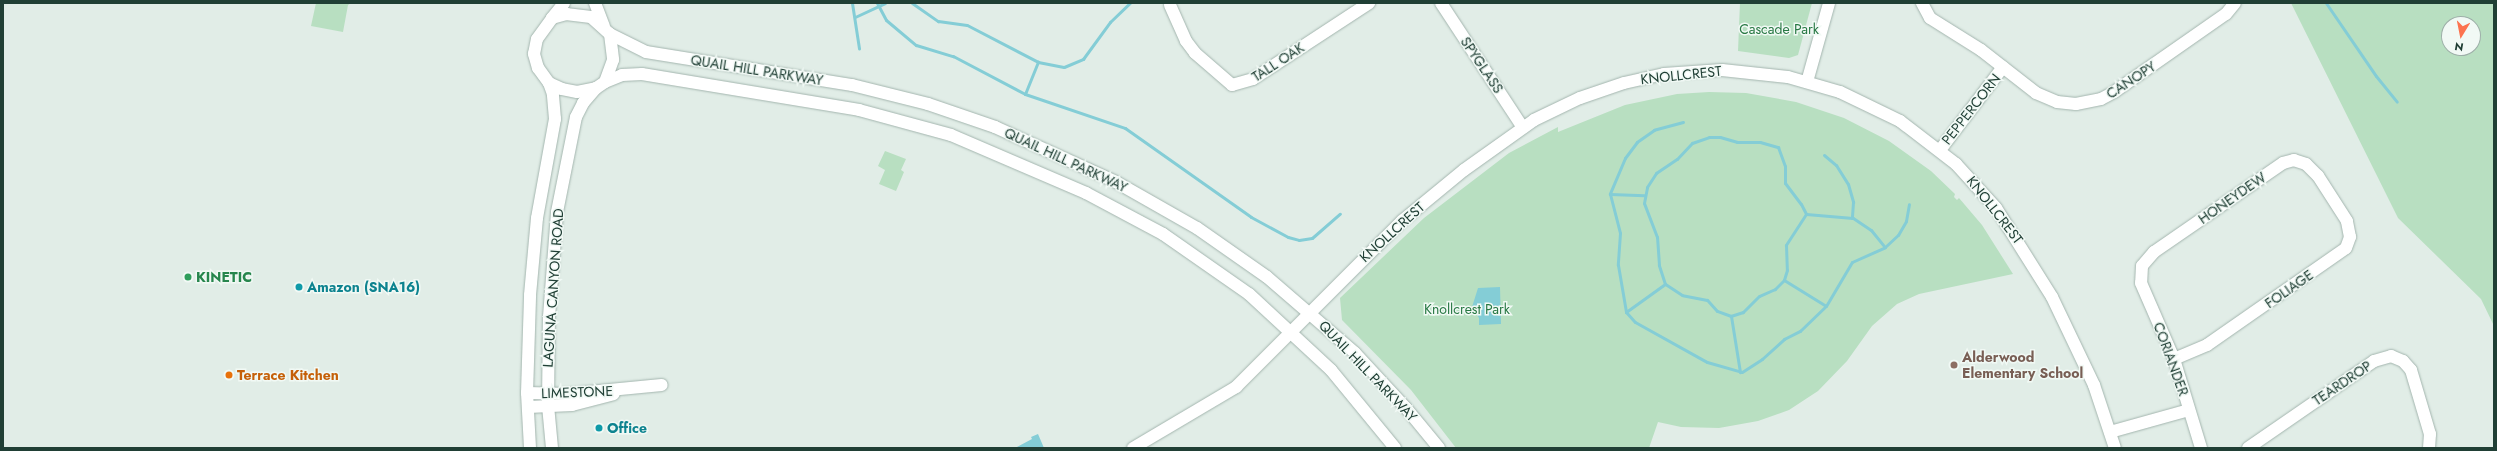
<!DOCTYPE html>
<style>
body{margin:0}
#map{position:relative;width:2497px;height:451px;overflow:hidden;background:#e1ede7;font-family:Jost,sans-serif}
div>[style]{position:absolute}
.green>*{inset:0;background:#b8dfc1}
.water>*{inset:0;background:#84cdd6}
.stream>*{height:3px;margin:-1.5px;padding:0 1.5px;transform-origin:1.5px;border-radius:1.5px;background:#84cdd6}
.roads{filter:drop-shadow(0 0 1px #a3b5ae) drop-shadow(0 0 1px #a3b5ae)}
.street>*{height:12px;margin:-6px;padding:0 6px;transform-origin:6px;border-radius:6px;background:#fff}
.secondary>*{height:12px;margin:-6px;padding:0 6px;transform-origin:6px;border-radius:6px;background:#fff}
.dots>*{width:11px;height:11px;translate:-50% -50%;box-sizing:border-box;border:2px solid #f1f9f5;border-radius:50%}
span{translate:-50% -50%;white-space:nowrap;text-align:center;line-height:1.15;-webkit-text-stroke:3px #f1f9f5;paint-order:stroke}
.park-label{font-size:14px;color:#277843}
.street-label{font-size:14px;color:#203f35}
.leisure-label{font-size:14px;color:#27864d;font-weight:700}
.left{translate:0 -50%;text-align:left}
.culture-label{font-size:14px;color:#0d838f;font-weight:700}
.education-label{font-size:14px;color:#785e54;font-weight:700}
.food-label{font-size:14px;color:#c56008;font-weight:700}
.frame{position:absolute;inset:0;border:4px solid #203f35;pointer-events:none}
.north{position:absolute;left:2441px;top:16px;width:40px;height:40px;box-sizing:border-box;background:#f1f9f5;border:1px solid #9dafa8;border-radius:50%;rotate:190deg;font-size:11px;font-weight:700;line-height:16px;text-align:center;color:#203f35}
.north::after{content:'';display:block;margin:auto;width:14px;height:18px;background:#fc734f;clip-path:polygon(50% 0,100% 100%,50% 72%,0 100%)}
</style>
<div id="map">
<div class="green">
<i style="clip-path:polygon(316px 3px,351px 3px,348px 5px,343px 32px,311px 26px)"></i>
<i style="clip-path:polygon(1740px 3px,1812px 3px,1798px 55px,1789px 58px,1738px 51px)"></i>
<i style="clip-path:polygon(evenodd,2291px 3px,2494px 3px,2494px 326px,2481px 299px,2398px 218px,2291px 3px,2449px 24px,2473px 24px,2473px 48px,2449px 48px,2449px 24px)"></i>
<i style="clip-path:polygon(1709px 92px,1746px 93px,1796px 102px,1844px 118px,1889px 141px,1931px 171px,1955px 194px,1954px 197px,1957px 200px,1959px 198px,1982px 225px,2013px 274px,1919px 294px,1897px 304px,1872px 326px,1847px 361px,1818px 391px,1789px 410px,1758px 421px,1719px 428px,1681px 427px,1658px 422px,1649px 448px,1456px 448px,1411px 390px,1342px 320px,1340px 298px,1424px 218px,1509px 153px,1558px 127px,1558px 132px,1625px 105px,1677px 94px)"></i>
<i style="clip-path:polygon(885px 151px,906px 159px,901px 170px,904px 172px,896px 191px,879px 184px,885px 170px,878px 166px)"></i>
</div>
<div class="water">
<i style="clip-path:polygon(1500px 287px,1501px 324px,1479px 325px,1479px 318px,1472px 307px,1478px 288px)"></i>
<i style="clip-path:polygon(1038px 434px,1044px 448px,1015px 448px,1032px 439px,1031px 437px)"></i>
</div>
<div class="stream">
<i style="left:852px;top:3px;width:46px;rotate:81.2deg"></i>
<i style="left:877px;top:3px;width:19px;rotate:62deg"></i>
<i style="left:886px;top:20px;width:39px;rotate:40deg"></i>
<i style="left:916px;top:45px;width:39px;rotate:17deg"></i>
<i style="left:953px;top:56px;width:81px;rotate:27.8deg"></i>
<i style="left:1025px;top:94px;width:106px;rotate:18.8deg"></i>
<i style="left:1125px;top:128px;width:154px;rotate:35.2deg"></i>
<i style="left:1251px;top:217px;width:42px;rotate:28.4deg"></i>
<i style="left:1288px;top:237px;width:11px;rotate:15deg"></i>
<i style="left:1299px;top:240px;width:13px;rotate:-9deg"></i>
<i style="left:1312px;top:238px;width:37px;rotate:-41deg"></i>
<i style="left:912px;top:3px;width:32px;rotate:35deg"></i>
<i style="left:938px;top:21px;width:29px;rotate:8deg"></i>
<i style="left:967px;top:25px;width:80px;rotate:27.5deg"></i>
<i style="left:1038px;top:62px;width:26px;rotate:11deg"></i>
<i style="left:1064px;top:67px;width:21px;rotate:-23deg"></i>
<i style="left:1083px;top:59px;width:46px;rotate:-53.9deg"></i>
<i style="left:1110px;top:22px;width:28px;rotate:-44deg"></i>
<i style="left:2326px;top:3px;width:88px;rotate:55.6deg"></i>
<i style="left:2376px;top:76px;width:33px;rotate:51deg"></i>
<i style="left:855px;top:17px;width:33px;rotate:-25deg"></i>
<i style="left:1025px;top:94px;width:35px;rotate:-68deg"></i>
<i style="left:1683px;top:122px;width:30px;rotate:165deg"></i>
<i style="left:1654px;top:130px;width:21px;rotate:145deg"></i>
<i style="left:1637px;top:142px;width:20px;rotate:127deg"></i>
<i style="left:1625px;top:158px;width:39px;rotate:113deg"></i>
<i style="left:1610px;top:194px;width:40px;rotate:75.6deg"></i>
<i style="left:1620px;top:233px;width:32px;rotate:94deg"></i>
<i style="left:1618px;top:265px;width:48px;rotate:80.3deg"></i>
<i style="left:1626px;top:312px;width:13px;rotate:48deg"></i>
<i style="left:1635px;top:322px;width:82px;rotate:29.1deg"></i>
<i style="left:1707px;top:362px;width:36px;rotate:16deg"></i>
<i style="left:1742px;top:372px;width:24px;rotate:-33deg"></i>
<i style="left:1762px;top:359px;width:30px;rotate:-42deg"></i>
<i style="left:1784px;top:339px;width:18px;rotate:-27deg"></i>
<i style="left:1800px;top:331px;width:36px;rotate:-44deg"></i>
<i style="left:1826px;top:306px;width:51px;rotate:-59.4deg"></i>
<i style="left:1852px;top:262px;width:36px;rotate:-24deg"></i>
<i style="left:1885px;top:247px;width:18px;rotate:-43deg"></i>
<i style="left:1898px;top:235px;width:16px;rotate:-60deg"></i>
<i style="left:1906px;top:221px;width:17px;rotate:-80deg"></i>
<i style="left:1709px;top:137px;width:11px"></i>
<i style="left:1720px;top:137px;width:18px;rotate:16deg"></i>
<i style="left:1737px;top:142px;width:23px"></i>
<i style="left:1760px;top:142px;width:19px;rotate:16deg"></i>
<i style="left:1778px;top:147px;width:20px;rotate:70deg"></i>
<i style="left:1785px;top:166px;width:17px;rotate:90deg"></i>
<i style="left:1785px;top:183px;width:26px;rotate:53deg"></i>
<i style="left:1801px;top:204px;width:11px;rotate:63deg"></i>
<i style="left:1806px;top:214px;width:37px;rotate:123deg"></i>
<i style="left:1786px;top:245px;width:25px;rotate:88deg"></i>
<i style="left:1787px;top:270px;width:10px;rotate:107deg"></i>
<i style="left:1784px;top:280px;width:13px;rotate:135deg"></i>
<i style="left:1775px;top:289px;width:17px;rotate:156deg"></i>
<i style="left:1759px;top:296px;width:23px;rotate:135deg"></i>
<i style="left:1743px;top:312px;width:13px;rotate:162deg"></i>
<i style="left:1731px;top:316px;width:15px;rotate:-160deg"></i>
<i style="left:1717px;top:311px;width:15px;rotate:-132deg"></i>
<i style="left:1707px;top:300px;width:25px;rotate:-169deg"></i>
<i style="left:1682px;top:295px;width:20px;rotate:-147deg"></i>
<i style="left:1665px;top:284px;width:20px;rotate:-108deg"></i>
<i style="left:1659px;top:265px;width:28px;rotate:-94deg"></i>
<i style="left:1657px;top:237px;width:36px;rotate:-111deg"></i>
<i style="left:1644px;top:203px;width:16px;rotate:-79deg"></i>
<i style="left:1647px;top:187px;width:17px;rotate:-57deg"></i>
<i style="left:1656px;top:173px;width:25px;rotate:-34deg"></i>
<i style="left:1677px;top:159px;width:22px;rotate:-47deg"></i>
<i style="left:1692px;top:143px;width:18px;rotate:-19deg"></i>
<i style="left:1824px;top:155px;width:16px;rotate:40deg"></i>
<i style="left:1836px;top:165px;width:22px;rotate:58deg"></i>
<i style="left:1848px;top:184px;width:19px;rotate:74deg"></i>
<i style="left:1853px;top:202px;width:16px;rotate:94deg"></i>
<i style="left:1610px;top:194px;width:34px;rotate:2deg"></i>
<i style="left:1806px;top:214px;width:47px;rotate:4.9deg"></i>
<i style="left:1853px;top:218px;width:22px;rotate:34deg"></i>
<i style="left:1871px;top:230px;width:22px;rotate:51deg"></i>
<i style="left:1784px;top:280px;width:49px;rotate:31.8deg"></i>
<i style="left:1626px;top:312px;width:48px;rotate:-35.7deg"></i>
<i style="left:1731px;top:316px;width:57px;rotate:80.9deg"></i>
</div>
<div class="roads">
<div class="street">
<i style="left:1441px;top:3px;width:149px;rotate:56.7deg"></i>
<i style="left:1922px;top:3px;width:17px;rotate:62deg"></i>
<i style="left:1930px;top:18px;width:60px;rotate:32.1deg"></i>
<i style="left:1981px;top:50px;width:70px;rotate:38deg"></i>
<i style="left:2036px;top:93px;width:23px;rotate:23deg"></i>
<i style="left:2057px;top:102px;width:19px;rotate:6deg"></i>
<i style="left:2076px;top:104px;width:25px;rotate:-11deg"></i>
<i style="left:2101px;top:99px;width:15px;rotate:-28deg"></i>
<i style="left:2114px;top:92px;width:136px;rotate:-34.9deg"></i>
<i style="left:2226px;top:14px;width:14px;rotate:-51deg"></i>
<i style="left:1170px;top:5px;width:39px;rotate:66deg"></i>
<i style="left:1186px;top:41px;width:15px;rotate:53deg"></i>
<i style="left:1195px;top:53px;width:49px;rotate:40.9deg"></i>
<i style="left:1232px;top:85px;width:22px;rotate:-16deg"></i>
<i style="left:1253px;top:79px;width:139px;rotate:-33.2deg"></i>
<i style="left:1807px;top:82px;width:82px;rotate:-74.4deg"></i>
<i style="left:1940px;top:150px;width:104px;rotate:-52.8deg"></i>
<i style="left:2174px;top:359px;width:36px;rotate:-23deg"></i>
<i style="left:2207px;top:345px;width:169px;rotate:-34.9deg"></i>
<i style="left:2346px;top:248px;width:12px;rotate:-70deg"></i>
<i style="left:2350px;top:237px;width:16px;rotate:-101deg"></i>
<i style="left:2347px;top:221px;width:54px;rotate:-122.8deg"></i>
<i style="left:2318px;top:176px;width:17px;rotate:-135deg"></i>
<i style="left:2306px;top:164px;width:13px;rotate:-162deg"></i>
<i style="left:2294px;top:160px;width:11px;rotate:165deg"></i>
<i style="left:2283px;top:163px;width:157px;rotate:145.4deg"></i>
<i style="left:2154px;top:252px;width:18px;rotate:131deg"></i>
<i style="left:2142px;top:266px;width:17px;rotate:93deg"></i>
<i style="left:2141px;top:283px;width:83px;rotate:66.5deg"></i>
<i style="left:2174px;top:359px;width:93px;rotate:73.1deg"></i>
<i style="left:527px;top:393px;width:41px;rotate:1.4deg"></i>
<i style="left:568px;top:394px;width:94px;rotate:-5.5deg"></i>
<i style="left:528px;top:407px;width:44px;rotate:-2.6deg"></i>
<i style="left:572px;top:405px;width:43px;rotate:-14.7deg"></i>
<i style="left:2110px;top:432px;width:82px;rotate:-15.6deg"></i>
<i style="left:2248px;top:448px;width:153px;rotate:-34.6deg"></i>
<i style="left:2374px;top:361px;width:18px;rotate:-16deg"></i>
<i style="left:2391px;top:356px;width:13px;rotate:23deg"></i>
<i style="left:2403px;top:361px;width:12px;rotate:48deg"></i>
<i style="left:2411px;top:370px;width:67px;rotate:73.5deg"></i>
<i style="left:2430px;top:434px;width:14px;rotate:94deg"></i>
</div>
<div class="secondary">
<i style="left:595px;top:3px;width:25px;rotate:69deg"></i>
<i style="left:566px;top:14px;width:25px;rotate:7deg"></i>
<i style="left:591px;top:17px;width:25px;rotate:42deg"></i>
<i style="left:610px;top:34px;width:26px;rotate:83deg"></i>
<i style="left:613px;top:60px;width:23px;rotate:110deg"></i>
<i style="left:605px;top:82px;width:11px;rotate:146deg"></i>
<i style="left:596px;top:88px;width:19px;rotate:168deg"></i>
<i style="left:577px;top:92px;width:15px;rotate:-169deg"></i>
<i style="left:562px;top:89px;width:14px;rotate:-155deg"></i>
<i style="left:549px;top:83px;width:19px;rotate:-126deg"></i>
<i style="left:538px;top:68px;width:15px;rotate:-106deg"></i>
<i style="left:534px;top:54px;width:15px;rotate:-79deg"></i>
<i style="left:537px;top:39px;width:26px;rotate:-54deg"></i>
<i style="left:552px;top:18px;width:15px;rotate:-16deg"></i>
<i style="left:552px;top:18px;width:19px;rotate:-51deg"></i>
<i style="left:610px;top:34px;width:40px;rotate:26.6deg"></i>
<i style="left:646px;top:52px;width:209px;rotate:9.1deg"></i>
<i style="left:852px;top:85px;width:78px;rotate:14deg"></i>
<i style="left:928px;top:104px;width:71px;rotate:18.9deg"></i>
<i style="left:995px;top:127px;width:133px;rotate:24.4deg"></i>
<i style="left:1116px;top:182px;width:93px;rotate:29.6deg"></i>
<i style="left:1197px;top:228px;width:85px;rotate:35deg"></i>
<i style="left:1267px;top:277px;width:116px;rotate:40.8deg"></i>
<i style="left:1355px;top:353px;width:75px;rotate:47.2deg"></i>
<i style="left:1406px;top:408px;width:52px;rotate:50.5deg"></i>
<i style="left:605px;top:82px;width:18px;rotate:-22deg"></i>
<i style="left:622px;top:75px;width:20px;rotate:-3deg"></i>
<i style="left:642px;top:74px;width:220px;rotate:9.4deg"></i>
<i style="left:859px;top:110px;width:95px;rotate:15.2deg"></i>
<i style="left:951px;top:135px;width:147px;rotate:23.2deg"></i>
<i style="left:1086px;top:193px;width:87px;rotate:28deg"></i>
<i style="left:1163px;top:234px;width:105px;rotate:34.9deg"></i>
<i style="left:1249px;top:294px;width:112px;rotate:42.8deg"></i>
<i style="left:1331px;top:370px;width:101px;rotate:50.6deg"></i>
<i style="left:530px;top:448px;width:55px;rotate:-93.1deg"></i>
<i style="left:527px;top:393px;width:98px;rotate:-88.2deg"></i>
<i style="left:530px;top:295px;width:77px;rotate:-84.8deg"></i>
<i style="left:537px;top:218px;width:101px;rotate:-79.7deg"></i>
<i style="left:555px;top:119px;width:25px;rotate:-95deg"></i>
<i style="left:553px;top:94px;width:12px;rotate:-110deg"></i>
<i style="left:552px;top:448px;width:42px;rotate:-95.4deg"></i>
<i style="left:548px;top:406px;width:89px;rotate:-89.4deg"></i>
<i style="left:549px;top:317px;width:105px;rotate:-85.6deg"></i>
<i style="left:557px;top:212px;width:97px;rotate:-78.7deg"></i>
<i style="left:576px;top:117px;width:16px;rotate:-63deg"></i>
<i style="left:583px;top:103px;width:20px;rotate:-49deg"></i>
<i style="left:1133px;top:448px;width:120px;rotate:-30.6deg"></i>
<i style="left:1236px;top:387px;width:235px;rotate:-45deg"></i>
<i style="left:1402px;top:221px;width:80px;rotate:-39.4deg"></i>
<i style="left:1464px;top:170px;width:86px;rotate:-35.5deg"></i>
<i style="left:1534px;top:120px;width:51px;rotate:-25.6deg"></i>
<i style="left:1580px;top:98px;width:46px;rotate:-18.8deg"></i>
<i style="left:1624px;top:83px;width:41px;rotate:-12.7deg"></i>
<i style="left:1664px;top:74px;width:58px;rotate:-3.9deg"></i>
<i style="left:1722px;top:70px;width:66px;rotate:6.1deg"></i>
<i style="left:1788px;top:77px;width:54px;rotate:16.1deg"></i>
<i style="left:1840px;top:92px;width:67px;rotate:25.8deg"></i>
<i style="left:1900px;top:121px;width:71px;rotate:37.5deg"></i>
<i style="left:1956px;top:164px;width:59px;rotate:47.7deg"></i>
<i style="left:1996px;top:208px;width:105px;rotate:57.8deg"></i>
<i style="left:2052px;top:297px;width:98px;rotate:64.5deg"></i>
<i style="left:2094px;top:385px;width:66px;rotate:71.6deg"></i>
</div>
</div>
<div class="dots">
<i style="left:188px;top:277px;background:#2e9e5b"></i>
<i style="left:299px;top:287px;background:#0f9aa8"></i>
<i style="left:1954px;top:365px;background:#8d6e63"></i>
<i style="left:229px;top:375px;background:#e8710a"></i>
<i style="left:599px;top:428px;background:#0f9aa8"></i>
</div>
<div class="park-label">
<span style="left:1779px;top:29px">Cascade Park</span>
<span style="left:1467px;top:309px">Knollcrest Park</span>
</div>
<div class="street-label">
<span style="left:1278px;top:62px;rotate:-33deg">TALL OAK</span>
<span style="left:1482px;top:65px;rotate:56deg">SPYGLASS</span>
<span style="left:757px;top:70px;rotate:9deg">QUAIL HILL PARKWAY</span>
<span style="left:1681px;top:75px;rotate:-6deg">KNOLLCREST</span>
<span style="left:2131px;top:80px;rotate:-33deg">CANOPY</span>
<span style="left:1971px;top:109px;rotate:-52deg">PEPPERCORN</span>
<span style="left:1066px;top:160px;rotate:25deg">QUAIL HILL PARKWAY</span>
<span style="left:2232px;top:198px;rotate:-35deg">HONEYDEW</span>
<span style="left:1995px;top:210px;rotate:52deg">KNOLLCREST</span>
<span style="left:1392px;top:232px;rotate:-42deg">KNOLLCREST</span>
<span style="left:553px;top:288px;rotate:-86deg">LAGUNA CANYON ROAD</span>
<span style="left:2289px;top:289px;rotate:-35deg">FOLIAGE</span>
<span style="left:2171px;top:359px;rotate:70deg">CORIANDER</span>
<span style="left:1368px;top:371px;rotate:46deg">QUAIL HILL PARKWAY</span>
<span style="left:2342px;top:383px;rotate:-34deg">TEARDROP</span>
<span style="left:577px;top:392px;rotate:-2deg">LIMESTONE</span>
</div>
<div class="leisure-label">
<span class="left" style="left:196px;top:277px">KINETIC</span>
</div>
<div class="culture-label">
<span class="left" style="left:307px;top:287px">Amazon (SNA16)</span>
<span class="left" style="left:607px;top:428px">Office</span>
</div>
<div class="education-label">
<span class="left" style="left:1962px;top:365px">Alderwood<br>Elementary School</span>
</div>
<div class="food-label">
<span class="left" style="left:237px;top:375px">Terrace Kitchen</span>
</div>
<div class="frame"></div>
<div class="north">N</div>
</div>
